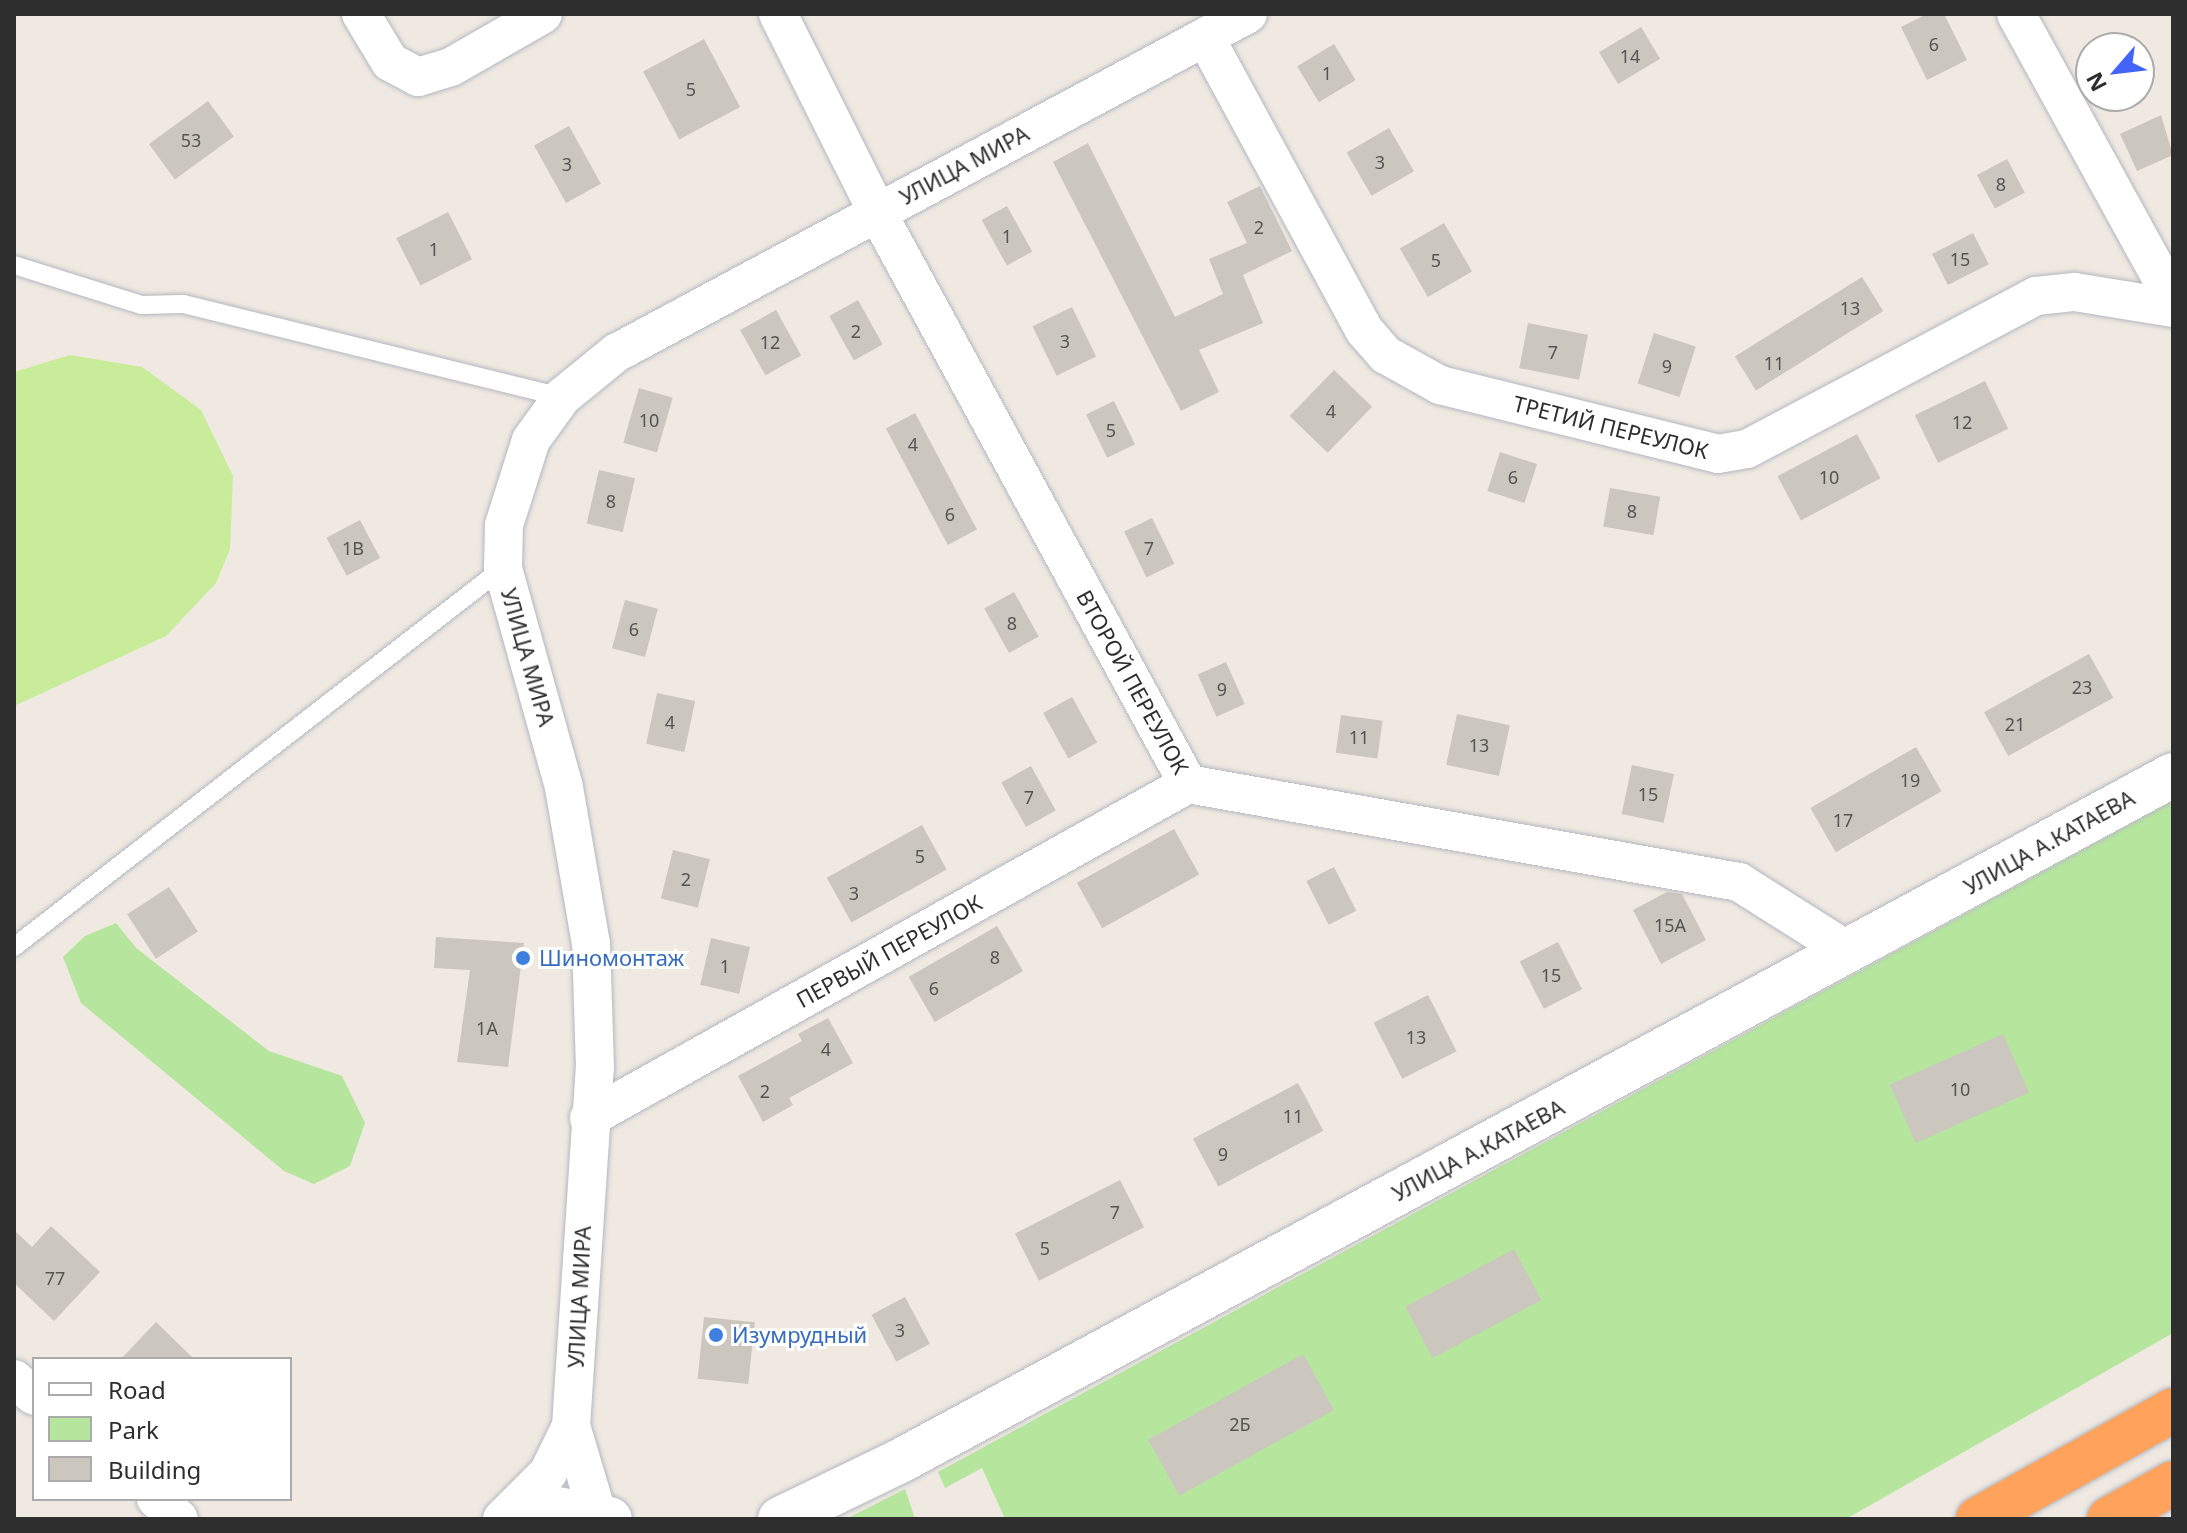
<!DOCTYPE html>
<meta charset="utf-8">
<style>
body{margin:0}
#map{position:relative;width:2187px;height:1533px;overflow:hidden;background:#efe9e1;font-family:"Noto Sans",sans-serif}
div>[style]{position:absolute}
.green>*{inset:0;background:#b6e59e}
.pitch>*{inset:0;background:#c9ec9a}
.building>*{inset:0;background:#cbc7bf;transform-origin:0 0}
.roads{filter:drop-shadow(0 0 2px #b4b7c1) drop-shadow(0 0 2px #b4b7c1)}
.lane>*{height:18px;margin:-9px;padding:0 9px;transform-origin:9px;border-radius:9px;background:#fff}
.street>*{height:38px;margin:-19px;padding:0 19px;transform-origin:19px;border-radius:19px;background:#fff}
.secondary>*{height:44px;margin:-22px;padding:0 22px;transform-origin:22px;border-radius:22px;background:#fff}
.highway>*{height:44px;margin:-22px;padding:0 22px;transform-origin:22px;border-radius:22px;background:#ffa35c}
.dots>*{width:22px;height:22px;translate:-50% -50%;box-sizing:border-box;border:4px solid #fff;border-radius:50%}
span{translate:-50% -50%;white-space:nowrap;text-align:center;line-height:1.15;-webkit-text-stroke:6px #fff;paint-order:stroke}
.number-label{font-size:18px;color:#555452}
.number-label span{-webkit-text-stroke-width:0}
.street-label{font-size:22px;color:#2e2e2e}
.shop-label{font-size:22px;color:#366cbe}
.left{translate:0 -50%;text-align:left}
.frame{position:absolute;inset:0;border:16px solid #2e2e2e;pointer-events:none}
.legend{position:absolute;left:32px;top:1357px;width:260px;height:144px;box-sizing:border-box;background:#fff;border:2px solid #ababab;margin:0;padding:10px 14px;list-style:none;font-size:24px;color:#2e2e2e}
.legend li{display:flex;align-items:center;gap:16px;height:40px}
.legend b{width:40px;border:2px solid #ababab}
.north{position:absolute;left:2075px;top:32px;width:80px;height:80px;box-sizing:border-box;background:#fff;border:2px solid #ababab;border-radius:50%;rotate:242deg;font-size:22px;font-weight:700;line-height:32px;text-align:center;color:#2e2e2e}
.north::after{content:'';display:block;margin:auto;width:28px;height:36px;background:#4264fb;clip-path:polygon(50% 0,100% 100%,50% 72%,0 100%)}
</style>
<div id="map">
<div class="green">
<i style="clip-path:polygon(2173px 801px,2173px 1333px,1846px 1519px,1005px 1519px,982px 1468px,945px 1488px,938px 1472px)"></i>
<i style="clip-path:polygon(116px 923px,136px 948px,269px 1051px,342px 1076px,365px 1123px,350px 1166px,314px 1184px,284px 1171px,81px 1003px,63px 957px,85px 936px)"></i>
<i style="clip-path:polygon(905px 1489px,915px 1519px,846px 1519px)"></i>
</div>
<div class="pitch">
<i style="clip-path:polygon(70px 355px,142px 367px,201px 410px,233px 476px,230px 549px,216px 583px,166px 636px,14px 706px,14px 372px)"></i>
</div>
<div class="building">
<i style="clip-path:polygon(1927px 14px,1944px 14px,1967px 60px,1927px 80px,1901px 27px)"></i>
<i style="left:1641px;top:27px;width:37px;height:49px;rotate:59deg"></i>
<i style="left:704px;top:39px;width:77px;height:69px;rotate:62deg"></i>
<i style="left:1334px;top:44px;width:42px;height:43px;rotate:59deg"></i>
<i style="left:208px;top:101px;width:44px;height:73px;rotate:54deg"></i>
<i style="clip-path:polygon(2161px 115px,2173px 155px,2137px 171px,2120px 134px)"></i>
<i style="left:569px;top:126px;width:66px;height:40px;rotate:61deg"></i>
<i style="left:1389px;top:128px;width:50px;height:49px;rotate:60deg"></i>
<i style="clip-path:polygon(1088px 143px,1175px 317px,1223px 294px,1209px 259px,1247px 243px,1227px 202px,1260px 186px,1292px 251px,1243px 275px,1263px 323px,1199px 350px,1219px 392px,1181px 411px,1053px 162px)"></i>
<i style="left:2007px;top:159px;width:38px;height:34px;rotate:62deg"></i>
<i style="left:1007px;top:206px;width:52px;height:29px;rotate:61deg"></i>
<i style="left:448px;top:212px;width:53px;height:58px;rotate:63deg"></i>
<i style="left:1444px;top:223px;width:56px;height:51px;rotate:60deg"></i>
<i style="left:1973px;top:233px;width:35px;height:46px;rotate:63deg"></i>
<i style="left:1862px;top:277px;width:40px;height:150px;rotate:58deg"></i>
<i style="left:858px;top:300px;width:51px;height:33px;rotate:61deg"></i>
<i style="left:1072px;top:307px;width:55px;height:44px;rotate:64deg"></i>
<i style="left:776px;top:310px;width:52px;height:41px;rotate:61deg"></i>
<i style="left:1528px;top:323px;width:61px;height:46px;rotate:11deg"></i>
<i style="left:1654px;top:333px;width:44px;height:53px;rotate:18deg"></i>
<i style="left:1334px;top:370px;width:53px;height:64px;rotate:44deg"></i>
<i style="left:1985px;top:381px;width:53px;height:78px;rotate:64deg"></i>
<i style="left:639px;top:388px;width:35px;height:57px;rotate:16deg"></i>
<i style="left:1114px;top:401px;width:48px;height:31px;rotate:64deg"></i>
<i style="left:915px;top:413px;width:132px;height:33px;rotate:62deg"></i>
<i style="left:1857px;top:434px;width:50px;height:90px;rotate:62deg"></i>
<i style="left:1500px;top:452px;width:39px;height:41px;rotate:18deg"></i>
<i style="left:599px;top:470px;width:37px;height:55px;rotate:13deg"></i>
<i style="left:1610px;top:488px;width:51px;height:39px;rotate:10deg"></i>
<i style="left:1152px;top:518px;width:51px;height:31px;rotate:64deg"></i>
<i style="left:360px;top:520px;width:43px;height:38px;rotate:62deg"></i>
<i style="left:1014px;top:592px;width:51px;height:34px;rotate:61deg"></i>
<i style="left:625px;top:600px;width:34px;height:50px;rotate:15deg"></i>
<i style="left:2089px;top:654px;width:50px;height:120px;rotate:61deg"></i>
<i style="left:1226px;top:662px;width:46px;height:31px;rotate:66deg"></i>
<i style="left:657px;top:693px;width:39px;height:52px;rotate:12deg"></i>
<i style="left:1072px;top:697px;width:52px;height:33px;rotate:61deg"></i>
<i style="left:1457px;top:714px;width:54px;height:52px;rotate:12deg"></i>
<i style="left:1341px;top:715px;width:42px;height:38px;rotate:8deg"></i>
<i style="left:1916px;top:747px;width:51px;height:122px;rotate:60deg"></i>
<i style="left:1632px;top:765px;width:43px;height:50px;rotate:12deg"></i>
<i style="left:1031px;top:766px;width:51px;height:34px;rotate:61deg"></i>
<i style="left:922px;top:825px;width:51px;height:109px;rotate:61deg"></i>
<i style="left:1174px;top:829px;width:52px;height:111px;rotate:61deg"></i>
<i style="left:673px;top:850px;width:38px;height:50px;rotate:14deg"></i>
<i style="left:1334px;top:867px;width:49px;height:31px;rotate:63deg"></i>
<i style="left:169px;top:887px;width:53px;height:50px;rotate:57deg"></i>
<i style="clip-path:polygon(1667px 892px,1682px 894px,1706px 940px,1661px 964px,1633px 910px)"></i>
<i style="left:997px;top:926px;width:52px;height:102px;rotate:60deg"></i>
<i style="clip-path:polygon(436px 937px,524px 943px,508px 1067px,457px 1062px,470px 970px,434px 968px)"></i>
<i style="left:711px;top:938px;width:40px;height:48px;rotate:13deg"></i>
<i style="left:1558px;top:942px;width:53px;height:43px;rotate:63deg"></i>
<i style="left:1428px;top:995px;width:63px;height:61px;rotate:63deg"></i>
<i style="clip-path:polygon(828px 1018px,853px 1063px,789px 1098px,793px 1105px,763px 1122px,738px 1076px,802px 1041px,798px 1034px)"></i>
<i style="left:2003px;top:1034px;width:64px;height:124px;rotate:66deg"></i>
<i style="left:1298px;top:1083px;width:54px;height:119px;rotate:62deg"></i>
<i style="left:1120px;top:1180px;width:53px;height:118px;rotate:63deg"></i>
<i style="clip-path:polygon(51px 1226px,100px 1272px,54px 1321px,14px 1283px,14px 1230px,32px 1247px)"></i>
<i style="left:1514px;top:1249px;width:58px;height:123px;rotate:62deg"></i>
<i style="left:905px;top:1297px;width:53px;height:38px;rotate:62deg"></i>
<i style="left:704px;top:1317px;width:51px;height:62px;rotate:6deg"></i>
<i style="clip-path:polygon(156px 1322px,194px 1359px,121px 1359px)"></i>
<i style="left:1303px;top:1354px;width:64px;height:177px;rotate:61deg"></i>
</div>
<div class="roads">
<div class="lane">
<i style="left:14px;top:265px;width:134px;rotate:17.4deg"></i>
<i style="left:142px;top:305px;width:41px;rotate:-1.4deg"></i>
<i style="left:183px;top:304px;width:390px;rotate:13.8deg"></i>
<i style="left:14px;top:947px;width:619px;rotate:-37.78deg"></i>
</div>
<div class="street">
<i style="left:361px;top:14px;width:56px;rotate:58.9deg"></i>
<i style="left:390px;top:62px;width:32px;rotate:28deg"></i>
<i style="left:418px;top:77px;width:34px;rotate:-17deg"></i>
<i style="left:451px;top:67px;width:106px;rotate:-29.9deg"></i>
<i style="left:778px;top:14px;width:221px;rotate:63.4deg"></i>
<i style="left:877px;top:212px;width:651px;rotate:61.47deg"></i>
<i style="left:2016px;top:14px;width:326px;rotate:61.2deg"></i>
<i style="left:1205px;top:37px;width:333px;rotate:61.5deg"></i>
<i style="left:1364px;top:330px;width:33px;rotate:49deg"></i>
<i style="left:1386px;top:355px;width:62px;rotate:29.1deg"></i>
<i style="left:1440px;top:385px;width:286px;rotate:13.9deg"></i>
<i style="left:1718px;top:454px;width:29px;rotate:-10deg"></i>
<i style="left:1747px;top:449px;width:327px;rotate:-27.9deg"></i>
<i style="left:2036px;top:296px;width:39px;rotate:-6deg"></i>
<i style="left:2075px;top:292px;width:99px;rotate:9.3deg"></i>
<i style="left:1188px;top:784px;width:560px;rotate:10.09deg"></i>
<i style="left:1739px;top:882px;width:129px;rotate:32.3deg"></i>
<i style="left:589px;top:1118px;width:686px;rotate:-29.14deg"></i>
<i style="left:14px;top:1379px;width:26px;rotate:40deg"></i>
<i style="left:156px;top:1499px;width:30px;rotate:41deg"></i>
<i style="left:597px;top:1513px;width:91px;rotate:-106.6deg"></i>
<i style="left:571px;top:1426px;width:359px;rotate:-86.2deg"></i>
<i style="left:595px;top:1068px;width:124px;rotate:-91.8deg"></i>
<i style="left:591px;top:944px;width:159px;rotate:-99.8deg"></i>
<i style="left:564px;top:787px;width:227px;rotate:-105.6deg"></i>
<i style="left:503px;top:568px;width:43px;rotate:-88.7deg"></i>
<i style="left:504px;top:525px;width:89px;rotate:-72.4deg"></i>
<i style="left:531px;top:440px;width:53px;rotate:-54.2deg"></i>
<i style="left:562px;top:397px;width:70px;rotate:-39.2deg"></i>
<i style="left:616px;top:353px;width:717px;rotate:-28.21deg"></i>
<i style="left:502px;top:1519px;width:65px;rotate:-45deg"></i>
<i style="left:548px;top:1473px;width:52px;rotate:-63.9deg"></i>
</div>
<div class="secondary">
<i style="left:508px;top:1519px;width:42px;rotate:-16.7deg"></i>
<i style="left:548px;top:1507px;width:63px;rotate:11deg"></i>
<i style="left:780px;top:1519px;width:136px;rotate:-25.8deg"></i>
<i style="left:902px;top:1460px;width:1444px;rotate:-28.32deg"></i>
</div>
<div class="highway">
<i style="left:1978px;top:1519px;width:223px;rotate:-29.2deg"></i>
<i style="left:2109px;top:1519px;width:73px;rotate:-29.4deg"></i>
</div>
</div>
<div class="dots">
<i style="left:523px;top:958px;background:#3f7fe0"></i>
<i style="left:716px;top:1335px;background:#3f7fe0"></i>
</div>
<div class="number-label">
<span style="left:1934px;top:44px">6</span>
<span style="left:1630px;top:56px">14</span>
<span style="left:1327px;top:73px">1</span>
<span style="left:691px;top:89px">5</span>
<span style="left:191px;top:140px">53</span>
<span style="left:1380px;top:162px">3</span>
<span style="left:567px;top:164px">3</span>
<span style="left:2001px;top:184px">8</span>
<span style="left:1259px;top:227px">2</span>
<span style="left:1007px;top:236px">1</span>
<span style="left:434px;top:249px">1</span>
<span style="left:1960px;top:259px">15</span>
<span style="left:1436px;top:260px">5</span>
<span style="left:1850px;top:308px">13</span>
<span style="left:856px;top:331px">2</span>
<span style="left:1065px;top:341px">3</span>
<span style="left:770px;top:342px">12</span>
<span style="left:1553px;top:352px">7</span>
<span style="left:1774px;top:363px">11</span>
<span style="left:1667px;top:366px">9</span>
<span style="left:1331px;top:411px">4</span>
<span style="left:649px;top:420px">10</span>
<span style="left:1962px;top:422px">12</span>
<span style="left:1111px;top:430px">5</span>
<span style="left:913px;top:444px">4</span>
<span style="left:1513px;top:477px">6</span>
<span style="left:1829px;top:477px">10</span>
<span style="left:611px;top:501px">8</span>
<span style="left:1632px;top:511px">8</span>
<span style="left:950px;top:514px">6</span>
<span style="left:353px;top:548px">1В</span>
<span style="left:1149px;top:548px">7</span>
<span style="left:1012px;top:623px">8</span>
<span style="left:634px;top:629px">6</span>
<span style="left:2082px;top:687px">23</span>
<span style="left:1222px;top:689px">9</span>
<span style="left:670px;top:722px">4</span>
<span style="left:2015px;top:724px">21</span>
<span style="left:1359px;top:737px">11</span>
<span style="left:1479px;top:745px">13</span>
<span style="left:1910px;top:780px">19</span>
<span style="left:1648px;top:794px">15</span>
<span style="left:1029px;top:797px">7</span>
<span style="left:1843px;top:820px">17</span>
<span style="left:920px;top:856px">5</span>
<span style="left:686px;top:879px">2</span>
<span style="left:854px;top:893px">3</span>
<span style="left:1670px;top:925px">15А</span>
<span style="left:995px;top:957px">8</span>
<span style="left:725px;top:966px">1</span>
<span style="left:1551px;top:975px">15</span>
<span style="left:934px;top:988px">6</span>
<span style="left:487px;top:1028px">1А</span>
<span style="left:1416px;top:1037px">13</span>
<span style="left:826px;top:1049px">4</span>
<span style="left:1960px;top:1089px">10</span>
<span style="left:765px;top:1091px">2</span>
<span style="left:1293px;top:1116px">11</span>
<span style="left:1223px;top:1154px">9</span>
<span style="left:1115px;top:1212px">7</span>
<span style="left:1045px;top:1248px">5</span>
<span style="left:55px;top:1278px">77</span>
<span style="left:900px;top:1330px">3</span>
<span style="left:1240px;top:1424px">2Б</span>
</div>
<div class="street-label">
<span style="left:964px;top:165px;rotate:-28deg">УЛИЦА МИРА</span>
<span style="left:1611px;top:427px;rotate:14deg">ТРЕТИЙ ПЕРЕУЛОК</span>
<span style="left:528px;top:657px;rotate:74deg">УЛИЦА МИРА</span>
<span style="left:1133px;top:682px;rotate:61deg">ВТОРОЙ ПЕРЕУЛОК</span>
<span style="left:2049px;top:842px;rotate:-29deg">УЛИЦА А.КАТАЕВА</span>
<span style="left:889px;top:951px;rotate:-29deg">ПЕРВЫЙ ПЕРЕУЛОК</span>
<span style="left:1478px;top:1150px;rotate:-28deg">УЛИЦА А.КАТАЕВА</span>
<span style="left:579px;top:1297px;rotate:-87deg">УЛИЦА МИРА</span>
</div>
<div class="shop-label">
<span class="left" style="left:539px;top:958px">Шиномонтаж</span>
<span class="left" style="left:732px;top:1335px">Изумрудный</span>
</div>
<div class="frame"></div>
<ul class="legend">
<li><b style="height:10px;background:#fff"></b>Road</li>
<li><b style="height:22px;background:#b6e59e"></b>Park</li>
<li><b style="height:22px;background:#cbc7bf"></b>Building</li>
</ul>
<div class="north">N</div>
</div>
